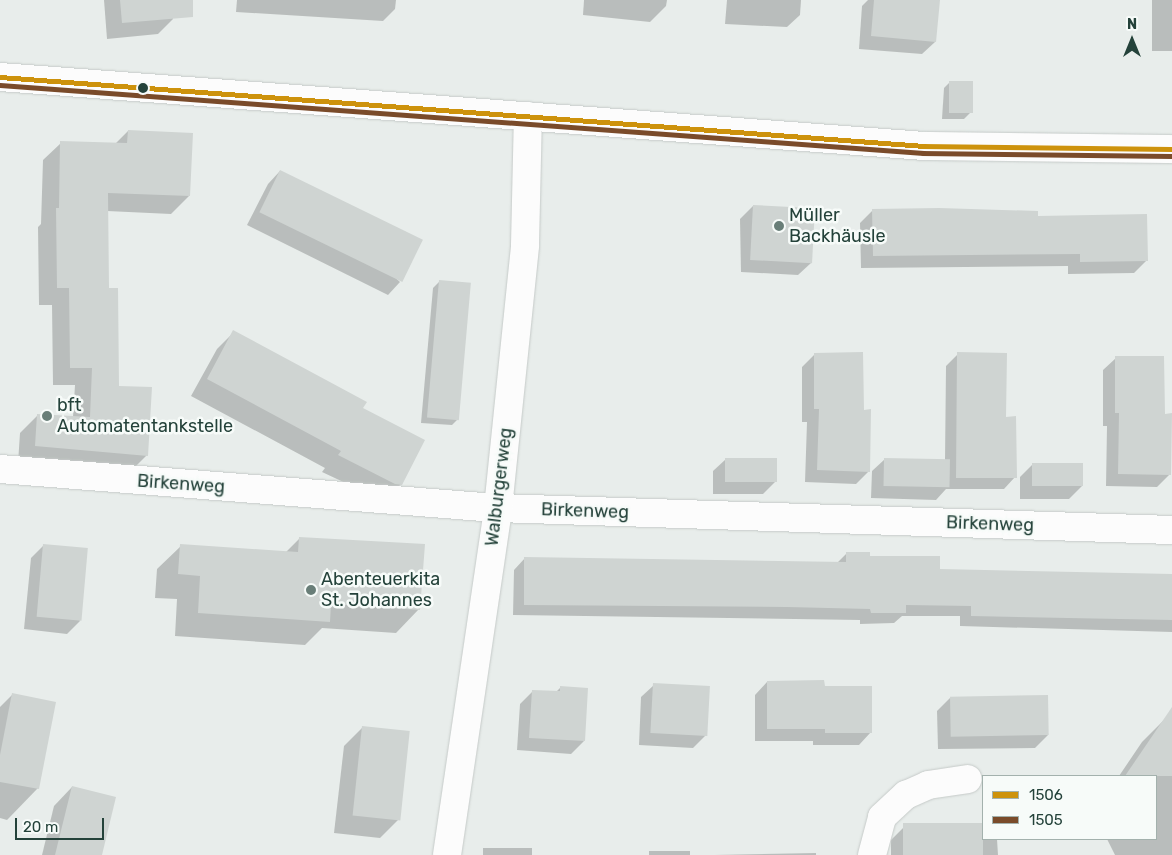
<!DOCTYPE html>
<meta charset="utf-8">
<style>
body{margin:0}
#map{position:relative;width:1172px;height:855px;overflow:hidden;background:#e8edeb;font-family:Rubik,sans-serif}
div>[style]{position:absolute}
.shadow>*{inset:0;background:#0003;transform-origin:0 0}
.building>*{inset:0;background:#cfd4d2;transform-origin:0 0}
.roads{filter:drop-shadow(0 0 1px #c5cac8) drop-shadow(0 0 1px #c5cac8)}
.minor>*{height:28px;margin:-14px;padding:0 14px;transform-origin:14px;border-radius:14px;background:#fcfcfc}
.bus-1>*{height:5px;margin:-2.5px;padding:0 2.5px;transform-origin:2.5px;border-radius:2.5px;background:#cd920c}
.bus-2>*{height:5px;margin:-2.5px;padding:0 2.5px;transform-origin:2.5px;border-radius:2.5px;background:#7a4b2a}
.dots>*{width:14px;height:14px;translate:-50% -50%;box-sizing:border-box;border:2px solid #f7fbf9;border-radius:50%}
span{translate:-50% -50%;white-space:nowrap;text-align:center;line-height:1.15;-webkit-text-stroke:5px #f7fbf9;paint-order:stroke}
.poi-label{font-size:18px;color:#24423a}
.left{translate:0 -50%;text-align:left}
.street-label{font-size:18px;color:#24423a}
.legend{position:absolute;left:982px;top:775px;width:175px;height:65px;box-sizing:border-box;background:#f7fbf9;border:1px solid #a3b1ad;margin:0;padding:6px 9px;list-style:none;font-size:15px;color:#24423a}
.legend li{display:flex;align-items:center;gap:10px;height:25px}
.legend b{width:25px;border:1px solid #a3b1ad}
.north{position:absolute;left:1107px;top:15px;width:50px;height:50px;-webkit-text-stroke:4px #f7fbf9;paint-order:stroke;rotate:0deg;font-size:14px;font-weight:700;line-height:20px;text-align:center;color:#24423a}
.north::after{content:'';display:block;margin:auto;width:18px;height:22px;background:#24423a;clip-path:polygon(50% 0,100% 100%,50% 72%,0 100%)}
.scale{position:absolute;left:15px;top:818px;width:89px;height:22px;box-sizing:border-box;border:2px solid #24423a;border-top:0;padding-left:6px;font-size:15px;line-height:18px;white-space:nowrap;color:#24423a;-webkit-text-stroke:4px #f7fbf9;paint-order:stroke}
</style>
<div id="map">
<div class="shadow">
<i style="clip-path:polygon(104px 0,171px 0,173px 19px,158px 34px,107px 39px)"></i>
<i style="clip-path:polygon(237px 0,396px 0,395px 9px,383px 21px,236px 12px)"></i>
<i style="clip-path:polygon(584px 0,667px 0,666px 6px,650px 22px,583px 15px)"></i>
<i style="clip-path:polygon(727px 0,801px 0,800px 15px,787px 27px,725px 24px)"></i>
<i style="clip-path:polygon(868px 0,939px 0,935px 42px,922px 54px,859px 49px,862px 6px)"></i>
<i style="left:1152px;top:0;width:20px;height:51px"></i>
<i style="clip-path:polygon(950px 82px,970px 113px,964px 119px,942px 119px,944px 88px)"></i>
<i style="clip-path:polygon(128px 131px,189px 196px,171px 214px,107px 211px,108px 289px,118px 387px,147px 455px,129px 473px,18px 463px,20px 433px,38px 415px,73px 417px,75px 385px,53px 385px,52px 305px,39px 305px,38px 227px,41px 224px,43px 160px,61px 143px,115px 144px)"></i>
<i style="clip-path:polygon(280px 171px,400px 282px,388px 295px,247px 225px,268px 184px)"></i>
<i style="clip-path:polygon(753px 206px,811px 263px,798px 275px,741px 272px,740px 219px)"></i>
<i style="clip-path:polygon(873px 210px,1037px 217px,1147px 260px,1134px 273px,1068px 274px,1068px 266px,861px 268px,860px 223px)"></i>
<i style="clip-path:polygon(439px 282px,458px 419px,452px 425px,421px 423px,433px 288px)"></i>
<i style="clip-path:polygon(234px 332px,361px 409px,401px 484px,384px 501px,322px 472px,325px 468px,191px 396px,217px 349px)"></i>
<i style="clip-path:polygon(815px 354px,863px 412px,869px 471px,856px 484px,805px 482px,807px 422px,802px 422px,802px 367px)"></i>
<i style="clip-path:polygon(958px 354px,1005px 418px,1015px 477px,1004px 489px,946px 489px,936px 500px,871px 498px,872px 471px,885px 459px,945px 460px,946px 366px)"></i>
<i style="clip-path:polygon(1116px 358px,1164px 416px,1170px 474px,1157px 487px,1106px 486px,1107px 426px,1103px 426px,1103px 370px)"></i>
<i style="clip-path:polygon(726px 459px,775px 482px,763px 494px,713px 494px,713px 471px)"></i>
<i style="clip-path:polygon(1033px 464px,1082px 486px,1069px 499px,1020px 499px,1020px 477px)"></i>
<i style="clip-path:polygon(300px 538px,419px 609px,396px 633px,322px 628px,305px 645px,175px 636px,177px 599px,155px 598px,157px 569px,181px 546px,285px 553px)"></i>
<i style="clip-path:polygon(44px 545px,80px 621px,67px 634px,24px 629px,31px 558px)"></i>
<i style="clip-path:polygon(847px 553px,939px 570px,1172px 575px,1172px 632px,960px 626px,960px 616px,902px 616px,894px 623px,860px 624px,860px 620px,513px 615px,514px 570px,525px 558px,837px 563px)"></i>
<i style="clip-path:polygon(767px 682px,824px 687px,871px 732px,859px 745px,813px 745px,813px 741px,755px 741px,755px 695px)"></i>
<i style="clip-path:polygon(654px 685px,706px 735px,693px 748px,639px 745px,641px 697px)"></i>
<i style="clip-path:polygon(560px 688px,584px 741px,571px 754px,517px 750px,520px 704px,533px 691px,556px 692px)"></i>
<i style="clip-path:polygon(12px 695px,38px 788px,7px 820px,0 818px,0 707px)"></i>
<i style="clip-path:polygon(950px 698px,1048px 735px,1035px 748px,938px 749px,937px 711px)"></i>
<i style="clip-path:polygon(1166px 718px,1172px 718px,1172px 855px,1115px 855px,1107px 839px,1156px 839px,1156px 776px,1119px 776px,1142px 742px)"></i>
<i style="clip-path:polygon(363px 727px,399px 819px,380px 838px,334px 833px,344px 746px)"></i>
<i style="clip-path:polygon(72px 787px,101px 855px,42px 855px,54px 806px)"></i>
<i style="clip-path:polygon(983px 825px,983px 839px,997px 839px,998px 855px,891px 855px,891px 840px,904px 827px)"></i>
<i style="left:483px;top:848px;width:49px;height:10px"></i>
<i style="left:649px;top:851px;width:41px;height:6px"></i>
<i style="clip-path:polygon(816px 853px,816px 855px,714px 855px)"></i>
</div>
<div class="building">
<i style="clip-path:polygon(120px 0,193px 0,193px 17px,122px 23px)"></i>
<i style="clip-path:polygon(874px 0,940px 0,936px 42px,871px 36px)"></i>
<i style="left:949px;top:81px;width:24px;height:32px"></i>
<i style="clip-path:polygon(128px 130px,193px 133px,190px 196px,108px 193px,109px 288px,118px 288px,119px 386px,152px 387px,148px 456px,35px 446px,37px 414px,90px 417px,92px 368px,70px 368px,69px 288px,57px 288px,56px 208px,59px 208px,60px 141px,127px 143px)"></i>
<i style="left:280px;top:170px;width:159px;height:47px;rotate:26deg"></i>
<i style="left:753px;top:205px;width:62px;height:55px;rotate:3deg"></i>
<i style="clip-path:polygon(939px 208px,1038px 211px,1038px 216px,1147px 214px,1148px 261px,1080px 262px,1080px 254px,873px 256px,872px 209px)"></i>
<i style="left:439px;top:280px;width:32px;height:138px;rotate:5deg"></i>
<i style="clip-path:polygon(233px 330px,367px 402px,363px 408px,425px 440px,402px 485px,395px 484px,338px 455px,341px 451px,207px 379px)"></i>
<i style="clip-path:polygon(863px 352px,864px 410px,871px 409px,870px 472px,817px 470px,819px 409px,814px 409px,814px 353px)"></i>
<i style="clip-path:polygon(957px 352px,1007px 353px,1006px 417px,1016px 416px,1017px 478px,956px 478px)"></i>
<i style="clip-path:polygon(1115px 356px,1164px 356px,1165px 414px,1172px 413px,1171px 475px,1118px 474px,1119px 413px,1115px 413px)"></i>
<i style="left:725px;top:458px;width:52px;height:24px"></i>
<i style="left:884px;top:458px;width:66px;height:28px;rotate:1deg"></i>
<i style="left:1032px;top:463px;width:51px;height:23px"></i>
<i style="clip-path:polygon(299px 537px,425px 544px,420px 610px,331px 604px,330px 622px,198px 613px,200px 576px,178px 574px,180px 544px,298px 552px)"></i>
<i style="left:43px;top:544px;width:45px;height:73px;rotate:5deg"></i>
<i style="clip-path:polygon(846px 552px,870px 552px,870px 556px,940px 556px,940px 569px,1172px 574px,1172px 620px,971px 616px,971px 606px,906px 605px,906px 613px,871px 613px,870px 609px,787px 607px,524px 605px,524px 557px,846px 562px)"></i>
<i style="clip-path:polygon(824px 680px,825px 686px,872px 686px,872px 733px,825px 733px,825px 729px,767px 729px,767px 681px)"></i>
<i style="left:653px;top:683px;width:57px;height:50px;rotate:3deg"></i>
<i style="clip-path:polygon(560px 686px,588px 688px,585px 741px,529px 738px,532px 690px,560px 691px)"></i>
<i style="clip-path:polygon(12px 693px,56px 702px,39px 789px,0 782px,0 755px)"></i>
<i style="left:1048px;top:695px;width:40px;height:98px;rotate:89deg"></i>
<i style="clip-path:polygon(1172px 707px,1172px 776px,1125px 776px)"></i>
<i style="left:362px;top:726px;width:48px;height:90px;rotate:6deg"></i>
<i style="clip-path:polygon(72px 786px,116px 797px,102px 855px,55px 855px)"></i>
<i style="left:983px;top:823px;width:32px;height:80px;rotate:90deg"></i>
</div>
<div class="roads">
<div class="minor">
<i style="left:0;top:77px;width:927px;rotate:4.27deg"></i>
<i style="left:924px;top:146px;width:248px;rotate:0.7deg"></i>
<i style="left:0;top:469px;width:500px;rotate:4.5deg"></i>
<i style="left:498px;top:508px;width:674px;rotate:1.87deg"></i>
<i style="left:447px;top:855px;width:351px;rotate:-81.6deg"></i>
<i style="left:498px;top:508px;width:264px;rotate:-84.1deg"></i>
<i style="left:525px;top:245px;width:129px;rotate:-88.7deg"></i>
<i style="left:872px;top:855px;width:39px;rotate:-75deg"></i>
<i style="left:882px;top:817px;width:33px;rotate:-43deg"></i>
<i style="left:906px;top:795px;width:24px;rotate:-24deg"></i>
<i style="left:928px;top:785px;width:40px;rotate:-8.5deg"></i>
</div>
</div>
<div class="bus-1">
<i style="left:0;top:77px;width:927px;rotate:4.27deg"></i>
<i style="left:924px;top:146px;width:248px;rotate:0.7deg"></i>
</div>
<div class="bus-2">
<i style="left:0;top:85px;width:926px;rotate:4.21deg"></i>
<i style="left:923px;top:153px;width:249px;rotate:0.7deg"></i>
</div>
<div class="dots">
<i style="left:143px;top:88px;background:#24423a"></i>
<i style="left:779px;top:226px;background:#697e78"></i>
<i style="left:47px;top:416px;background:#697e78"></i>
<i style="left:311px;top:590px;background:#697e78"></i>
</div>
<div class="poi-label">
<span class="left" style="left:789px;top:226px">Müller<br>Backhäusle</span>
<span class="left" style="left:57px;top:416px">bft<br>Automatentankstelle</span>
<span class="left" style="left:321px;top:590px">Abenteuerkita<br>St. Johannes</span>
</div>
<div class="street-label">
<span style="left:181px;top:484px;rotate:4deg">Birkenweg</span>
<span style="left:499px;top:487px;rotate:-83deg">Walburgerweg</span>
<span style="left:585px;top:511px;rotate:2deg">Birkenweg</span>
<span style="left:990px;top:524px;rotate:2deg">Birkenweg</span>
</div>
<ul class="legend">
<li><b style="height:6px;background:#cd920c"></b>1506</li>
<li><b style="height:6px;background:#7a4b2a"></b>1505</li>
</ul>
<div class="north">N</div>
<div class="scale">20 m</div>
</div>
